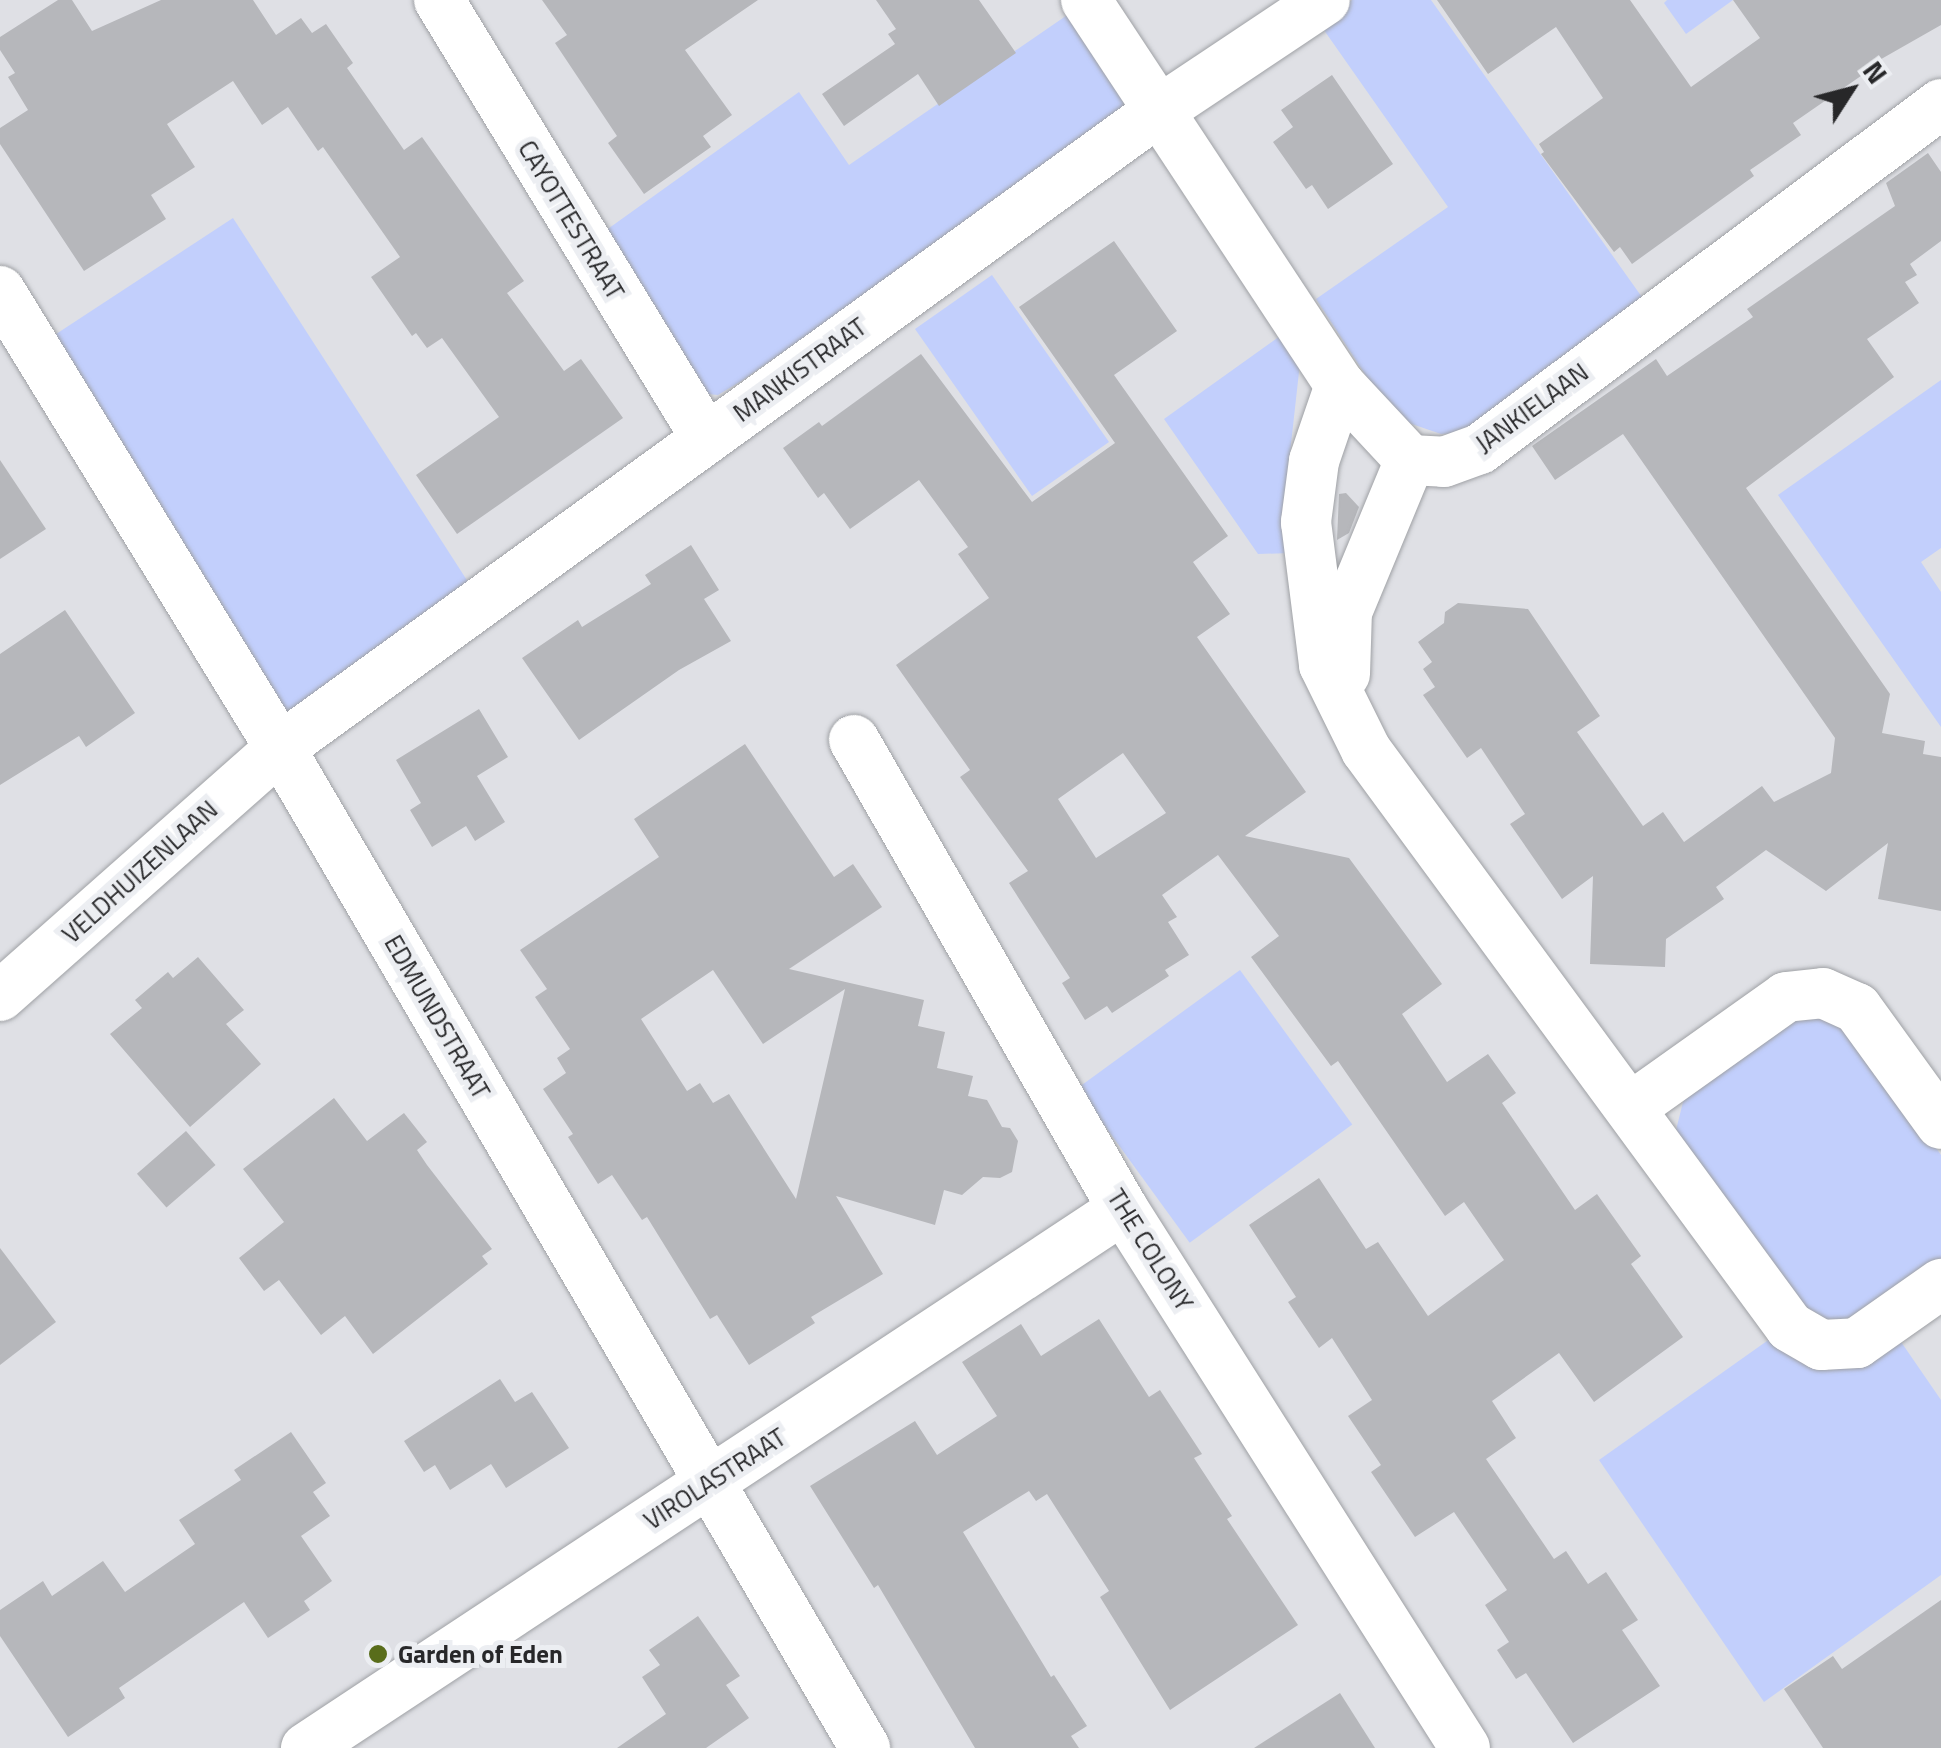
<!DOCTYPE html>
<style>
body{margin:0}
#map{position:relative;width:1941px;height:1748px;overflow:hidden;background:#dfe0e5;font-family:"Titillium Web",sans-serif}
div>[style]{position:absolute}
.green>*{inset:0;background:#c2cffc;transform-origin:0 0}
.building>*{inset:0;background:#b6b7bb;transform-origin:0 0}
.roads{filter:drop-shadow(0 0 2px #9fa1a5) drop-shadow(0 0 2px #9fa1a5)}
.street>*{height:50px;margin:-25px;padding:0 25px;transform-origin:25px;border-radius:25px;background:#fff}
.dots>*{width:28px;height:28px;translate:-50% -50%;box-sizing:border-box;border:5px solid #eceef2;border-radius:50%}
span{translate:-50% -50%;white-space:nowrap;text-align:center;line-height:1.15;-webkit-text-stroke:10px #eceef2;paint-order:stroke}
.street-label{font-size:25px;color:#272729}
.poi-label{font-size:25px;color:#272729;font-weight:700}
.left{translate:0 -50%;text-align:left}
.north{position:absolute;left:1801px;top:40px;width:100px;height:100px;-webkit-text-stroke:8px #eceef2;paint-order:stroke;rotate:54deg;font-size:28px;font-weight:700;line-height:40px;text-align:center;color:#272729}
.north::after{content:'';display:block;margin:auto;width:35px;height:45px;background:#272729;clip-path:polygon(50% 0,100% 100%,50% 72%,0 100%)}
</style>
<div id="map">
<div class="green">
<i style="clip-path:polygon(1352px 0,1431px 0,1649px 307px,1471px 433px,1441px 434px,1406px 422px,1383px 402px,1316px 299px,1448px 207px,1319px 23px)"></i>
<i style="clip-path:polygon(1667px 0,1733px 0,1686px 34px,1664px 3px)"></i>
<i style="clip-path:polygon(1076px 9px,1134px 94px,1119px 116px,743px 380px,718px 395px,697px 393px,598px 236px,799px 92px,849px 165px)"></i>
<i style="clip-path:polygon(233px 218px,472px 588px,302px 711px,284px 712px,47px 340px)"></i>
<i style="left:992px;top:275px;width:204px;height:94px;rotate:55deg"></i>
<i style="clip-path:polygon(1287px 331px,1301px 354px,1283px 516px,1290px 553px,1258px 554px,1164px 419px)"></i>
<i style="clip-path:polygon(1941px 380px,1941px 548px,1921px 562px,1941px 592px,1941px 727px,1778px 495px)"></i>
<i style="left:1240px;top:970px;width:191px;height:201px;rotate:54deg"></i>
<i style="clip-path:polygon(1818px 1013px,1851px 1026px,1941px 1155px,1941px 1264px,1861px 1322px,1821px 1329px,1676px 1130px,1685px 1094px,1797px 1015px)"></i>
<i style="clip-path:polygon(1774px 1336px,1897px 1336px,1941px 1400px,1941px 1575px,1764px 1702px,1599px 1460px)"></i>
</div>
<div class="building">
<i style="clip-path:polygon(58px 0,72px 0,92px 31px,161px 0,253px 0,276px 35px,301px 18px,312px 33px,326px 24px,353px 63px,347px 68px,404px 150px,422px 137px,524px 281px,507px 293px,564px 371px,581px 359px,623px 418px,457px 534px,416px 475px,499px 417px,442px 338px,427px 348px,416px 333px,412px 336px,371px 277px,400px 257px,323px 147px,318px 151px,288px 107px,262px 125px,233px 81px,167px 124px,195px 167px,151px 195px,166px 219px,84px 271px,0 144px,0 128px,28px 110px,8px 77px,15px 73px,0 50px,0 37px)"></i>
<i style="clip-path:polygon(542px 0,758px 0,685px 50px,732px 115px,703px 136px,711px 147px,644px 194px,608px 143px,617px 136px,555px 43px,567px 35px)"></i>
<i style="clip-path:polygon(876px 0,979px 0,1016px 53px,939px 106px,918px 74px,844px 126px,822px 94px,895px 44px,888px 34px,896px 29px)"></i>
<i style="clip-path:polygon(1437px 0,1630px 0,1691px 87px,1760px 38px,1733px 0,1941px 0,1941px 25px,1869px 66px,1871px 69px,1793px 123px,1801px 135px,1750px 170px,1754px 176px,1632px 264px,1620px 247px,1614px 252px,1541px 154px,1544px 152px,1539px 144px,1603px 98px,1556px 27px,1488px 74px)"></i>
<i style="clip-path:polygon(1332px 75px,1393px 164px,1328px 209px,1312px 185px,1306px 189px,1273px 142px,1293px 127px,1281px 110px)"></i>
<i style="clip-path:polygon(1928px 153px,1941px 172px,1941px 241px,1910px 264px,1917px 275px,1905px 282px,1919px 303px,1867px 339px,1894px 377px,1746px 488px,1890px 694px,1882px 733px,1925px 741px,1923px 754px,1941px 757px,1941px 911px,1878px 899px,1888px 843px,1826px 891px,1766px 850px,1716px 887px,1724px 899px,1666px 939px,1665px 967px,1590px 964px,1593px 876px,1562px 899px,1510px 824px,1525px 814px,1481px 748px,1467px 758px,1423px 695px,1435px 687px,1423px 669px,1432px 662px,1418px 642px,1444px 623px,1445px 612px,1458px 603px,1528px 609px,1600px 716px,1577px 732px,1643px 826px,1663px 812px,1684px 842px,1762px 786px,1774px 802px,1831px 773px,1835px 738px,1623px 434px,1555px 480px,1532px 446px,1656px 359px,1667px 376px,1753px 317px,1747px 309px,1895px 206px,1886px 183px)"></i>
<i style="clip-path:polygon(evenodd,1114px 241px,1177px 331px,1114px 375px,1228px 536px,1193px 562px,1230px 614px,1197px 637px,1306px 792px,1245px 836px,1349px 858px,1442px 984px,1402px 1014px,1447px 1082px,1488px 1054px,1516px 1093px,1502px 1103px,1575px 1210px,1597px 1194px,1641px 1256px,1631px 1264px,1683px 1337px,1594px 1402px,1559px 1353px,1492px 1401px,1516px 1438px,1486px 1459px,1554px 1559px,1566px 1551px,1588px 1584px,1606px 1572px,1638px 1620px,1622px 1630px,1660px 1686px,1573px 1743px,1526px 1673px,1516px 1679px,1497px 1650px,1509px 1642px,1485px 1605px,1507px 1590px,1454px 1512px,1415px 1537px,1371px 1472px,1381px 1465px,1348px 1416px,1372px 1400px,1332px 1338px,1319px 1348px,1288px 1302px,1296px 1297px,1249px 1225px,1319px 1178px,1366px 1249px,1378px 1242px,1428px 1316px,1504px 1260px,1464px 1202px,1445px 1216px,1338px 1061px,1331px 1066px,1251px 957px,1279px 936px,1218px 855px,1162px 895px,1177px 917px,1168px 922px,1189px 955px,1165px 970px,1169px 976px,1112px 1013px,1107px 1006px,1085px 1020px,1062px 983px,1070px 978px,1009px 883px,1028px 871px,960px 777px,970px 770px,896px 665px,989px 598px,958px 554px,968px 547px,919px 480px,850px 529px,824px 493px,818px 498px,783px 448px,819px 422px,822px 426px,921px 354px,1032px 502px,1115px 443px,1019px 307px,1114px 241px,1123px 753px,1166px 813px,1096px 858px,1058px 799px,1123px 753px)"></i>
<i style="clip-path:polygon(0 460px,46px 529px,0 559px)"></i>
<i style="clip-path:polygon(1346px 493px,1359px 507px,1349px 533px,1337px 540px,1339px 494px)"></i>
<i style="clip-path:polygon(691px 545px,719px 590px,704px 599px,731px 641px,679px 670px,579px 740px,522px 658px,578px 620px,582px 627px,651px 584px,645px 575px)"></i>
<i style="clip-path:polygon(65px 610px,135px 713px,86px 747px,79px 736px,0 785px,0 654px)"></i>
<i style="clip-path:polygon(479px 709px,508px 757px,477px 776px,505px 822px,475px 841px,466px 826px,432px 847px,410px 810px,421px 803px,396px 760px)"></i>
<i style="clip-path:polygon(evenodd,745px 744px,834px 877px,853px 864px,882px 907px,789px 969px,924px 1000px,918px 1026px,945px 1032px,937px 1068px,973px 1076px,968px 1096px,987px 1100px,1002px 1127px,1010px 1128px,1018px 1141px,1012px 1172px,1000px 1178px,983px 1177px,962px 1195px,944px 1190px,935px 1225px,836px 1196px,883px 1274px,811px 1317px,815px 1323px,749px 1365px,717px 1315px,710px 1319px,647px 1217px,642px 1220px,612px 1175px,598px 1184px,568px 1137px,573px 1134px,543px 1089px,566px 1073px,557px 1058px,570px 1049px,535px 997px,547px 989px,520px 950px,659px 857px,634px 819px,745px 744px,713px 970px,763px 1044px,845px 989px,796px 1199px,729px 1094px,713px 1103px,700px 1083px,687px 1091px,641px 1019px,713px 970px)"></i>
<i style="clip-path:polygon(198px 957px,244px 1010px,226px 1024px,261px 1064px,190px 1127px,110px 1034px,142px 1008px,135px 1000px,168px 972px,173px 978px)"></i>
<i style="clip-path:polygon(334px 1098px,367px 1141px,404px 1113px,427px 1142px,417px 1150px,427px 1165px,492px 1249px,482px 1256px,488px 1264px,373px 1354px,345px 1316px,321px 1335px,279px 1280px,264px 1291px,239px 1258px,284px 1222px,243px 1169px)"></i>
<i style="left:186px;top:1131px;width:45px;height:65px;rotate:49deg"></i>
<i style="clip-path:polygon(0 1248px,56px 1322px,0 1365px)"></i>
<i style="clip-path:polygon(1099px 1319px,1149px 1397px,1160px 1390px,1202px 1454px,1194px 1458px,1232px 1516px,1227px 1519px,1298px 1625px,1170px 1710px,1100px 1597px,1109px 1591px,1047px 1494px,1036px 1501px,1029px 1491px,963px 1532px,1051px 1677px,1054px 1675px,1087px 1726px,1071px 1736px,1079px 1748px,975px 1748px,878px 1585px,874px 1588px,810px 1486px,915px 1421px,937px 1455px,997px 1416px,962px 1362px,1021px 1324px,1041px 1356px)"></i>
<i style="clip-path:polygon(500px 1379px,515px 1402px,532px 1392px,569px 1448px,506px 1488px,491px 1464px,450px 1490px,435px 1465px,424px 1472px,404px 1441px)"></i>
<i style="clip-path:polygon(291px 1432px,326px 1483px,313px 1492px,330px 1516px,301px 1536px,332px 1581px,304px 1601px,310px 1610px,268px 1638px,244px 1602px,119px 1688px,125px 1698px,68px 1737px,0 1636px,0 1610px,43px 1581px,52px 1596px,103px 1561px,125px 1592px,195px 1544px,179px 1520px,241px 1480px,234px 1470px)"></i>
<i style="clip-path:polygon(1941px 1600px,1941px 1748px,1823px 1748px,1784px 1689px,1833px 1656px,1842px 1669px)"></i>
<i style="clip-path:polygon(698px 1616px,740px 1676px,726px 1685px,749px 1718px,706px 1748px,617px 1748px,666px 1714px,642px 1677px,660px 1665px,649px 1650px)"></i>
<i style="clip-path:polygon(1340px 1693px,1375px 1748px,1254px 1748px)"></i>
</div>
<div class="roads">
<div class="street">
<i style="left:439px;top:0;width:513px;rotate:58.63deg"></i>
<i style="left:1086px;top:0;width:461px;rotate:56.6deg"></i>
<i style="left:1340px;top:385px;width:103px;rotate:47deg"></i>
<i style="left:1410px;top:460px;width:34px;rotate:3deg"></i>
<i style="left:1444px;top:462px;width:38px;rotate:-20deg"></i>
<i style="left:1480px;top:449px;width:576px;rotate:-36.81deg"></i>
<i style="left:0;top:291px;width:536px;rotate:58.5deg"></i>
<i style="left:280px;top:748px;width:1159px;rotate:59.67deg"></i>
<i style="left:1340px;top:385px;width:80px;rotate:108.9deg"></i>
<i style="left:1314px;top:461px;width:62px;rotate:97.5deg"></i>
<i style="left:1306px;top:522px;width:144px;rotate:82.8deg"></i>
<i style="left:1324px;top:665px;width:95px;rotate:63.7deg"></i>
<i style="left:1366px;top:750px;width:716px;rotate:53.69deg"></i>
<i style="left:1790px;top:1327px;width:36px;rotate:30deg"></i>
<i style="left:1821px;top:1345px;width:36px;rotate:-3deg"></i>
<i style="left:1857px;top:1343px;width:103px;rotate:-35.1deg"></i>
<i style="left:1345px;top:674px;width:62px;rotate:-88.2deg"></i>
<i style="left:1347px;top:612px;width:165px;rotate:-67.5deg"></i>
<i style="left:854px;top:740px;width:541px;rotate:60.16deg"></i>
<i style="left:1123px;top:1209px;width:638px;rotate:57.6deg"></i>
<i style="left:0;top:996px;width:374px;rotate:-41.5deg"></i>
<i style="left:280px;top:748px;width:1087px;rotate:-35.94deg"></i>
<i style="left:1160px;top:110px;width:198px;rotate:-33.7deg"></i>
<i style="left:1630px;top:1108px;width:191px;rotate:-35.4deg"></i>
<i style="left:1786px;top:997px;width:37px;rotate:-6deg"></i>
<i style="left:1823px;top:993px;width:37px;rotate:24deg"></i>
<i style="left:1857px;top:1008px;width:143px;rotate:54.1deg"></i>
<i style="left:306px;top:1748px;width:979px;rotate:-33.41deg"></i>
</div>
</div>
<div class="dots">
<i style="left:378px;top:1654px;background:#596d1b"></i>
</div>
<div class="street-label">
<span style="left:571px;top:220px;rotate:59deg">CAYOTTESTRAAT</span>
<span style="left:800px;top:370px;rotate:-36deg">MANKISTRAAT</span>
<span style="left:1532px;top:408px;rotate:-36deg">JANKIELAAN</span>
<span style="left:140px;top:872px;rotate:-42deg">VELDHUIZENLAAN</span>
<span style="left:437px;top:1017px;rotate:60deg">EDMUNDSTRAAT</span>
<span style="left:1150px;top:1250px;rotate:58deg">THE COLONY</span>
<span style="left:715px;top:1479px;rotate:-33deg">VIROLASTRAAT</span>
</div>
<div class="poi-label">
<span class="left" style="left:398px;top:1654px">Garden of Eden</span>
</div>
<div class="north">N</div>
</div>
